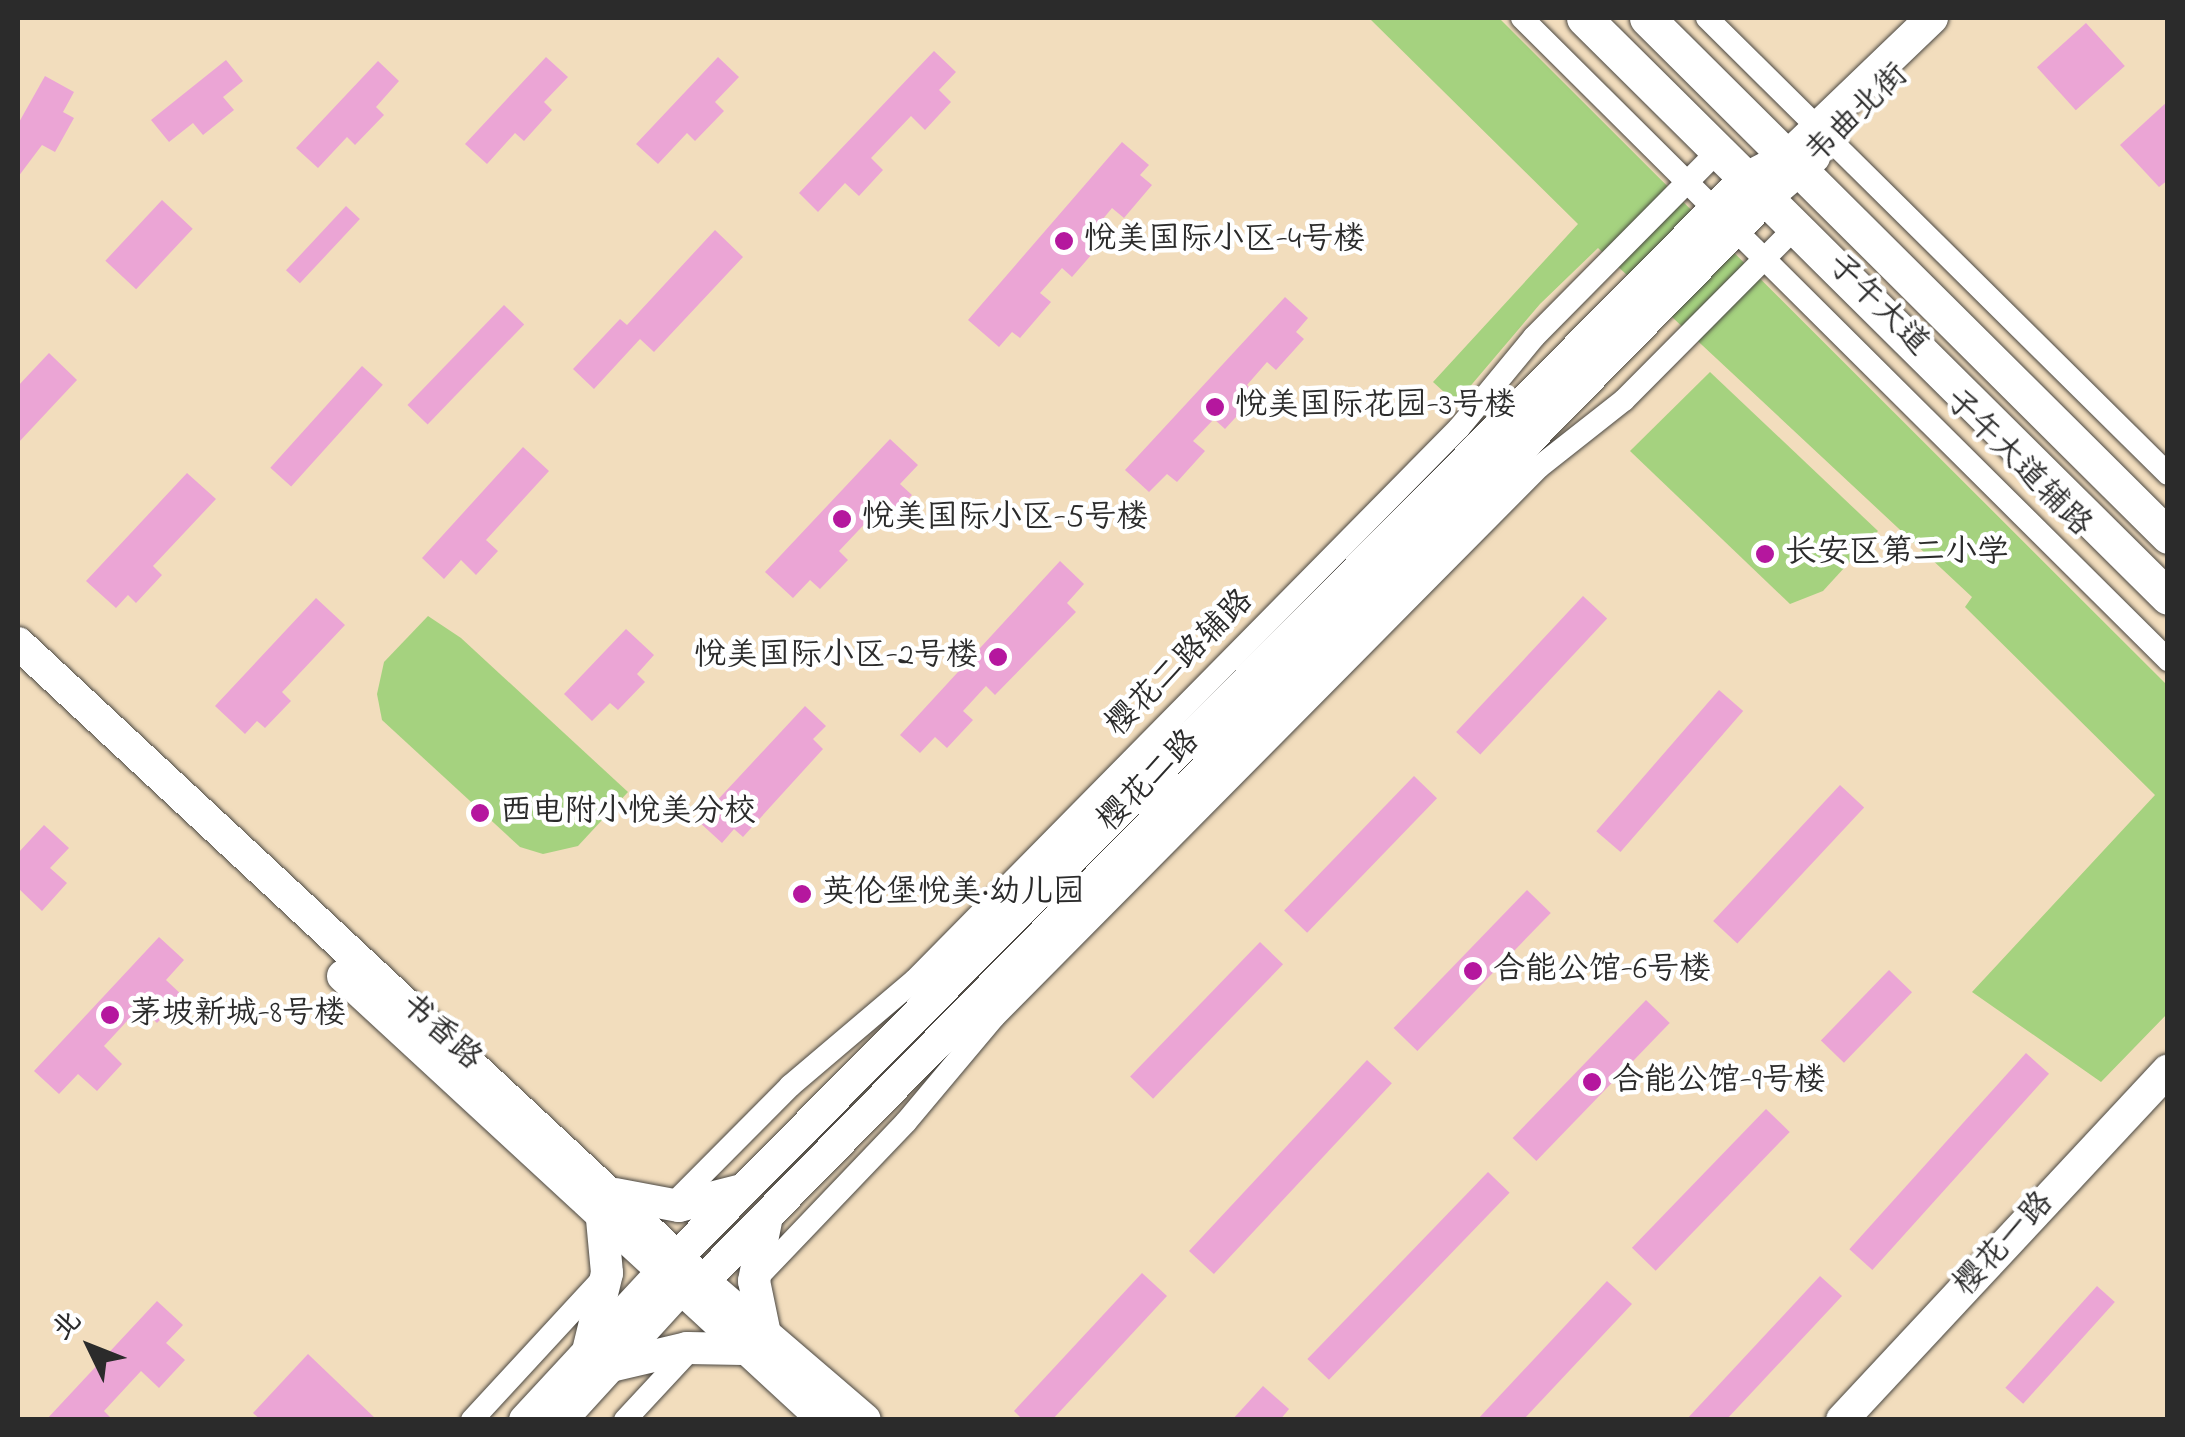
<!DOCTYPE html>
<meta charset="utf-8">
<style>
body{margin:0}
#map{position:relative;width:2185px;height:1437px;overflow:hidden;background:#f2ddbd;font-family:"Indie Flower","LXGW WenKai TC",sans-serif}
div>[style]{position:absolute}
.green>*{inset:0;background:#a5d27f}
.building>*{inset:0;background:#eba5d5;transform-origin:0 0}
.roads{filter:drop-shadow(0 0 2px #494641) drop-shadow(0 0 2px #494641)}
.street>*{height:22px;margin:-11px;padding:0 11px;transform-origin:11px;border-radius:11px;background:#fff}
.secondary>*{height:32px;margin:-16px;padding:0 16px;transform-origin:16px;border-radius:16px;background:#fff}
.primary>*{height:35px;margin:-17.5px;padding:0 17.5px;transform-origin:17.5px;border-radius:17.5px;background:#fff}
.dots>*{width:28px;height:28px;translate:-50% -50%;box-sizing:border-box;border:5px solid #fff;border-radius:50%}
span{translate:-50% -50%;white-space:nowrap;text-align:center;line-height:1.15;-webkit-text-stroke:9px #fff;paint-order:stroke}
.street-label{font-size:32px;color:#2b2b2b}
.poi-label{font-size:32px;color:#2b2b2b}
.left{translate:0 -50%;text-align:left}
.right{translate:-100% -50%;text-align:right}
.frame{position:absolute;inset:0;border:20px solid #2b2b2b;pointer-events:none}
.north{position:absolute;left:40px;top:1297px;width:100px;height:100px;-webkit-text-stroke:8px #fff;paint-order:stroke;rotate:313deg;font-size:28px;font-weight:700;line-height:40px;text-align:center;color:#2b2b2b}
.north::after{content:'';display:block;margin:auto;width:35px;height:45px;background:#2b2b2b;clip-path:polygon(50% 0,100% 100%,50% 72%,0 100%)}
</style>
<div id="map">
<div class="green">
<i style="clip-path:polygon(1369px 18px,1499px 18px,2167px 685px,2167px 1014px,2101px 1082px,1972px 992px,2155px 795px,1965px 607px,1972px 597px,1598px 248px,1540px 304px,1456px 403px,1433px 382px,1578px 224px)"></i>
<i style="clip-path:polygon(1710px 372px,1878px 531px,1823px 591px,1790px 604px,1630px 451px)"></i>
<i style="clip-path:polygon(428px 616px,461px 638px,628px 792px,578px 846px,543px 854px,520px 847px,382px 720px,377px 694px,384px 662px)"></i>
</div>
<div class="building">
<i style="left:2086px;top:23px;width:58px;height:66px;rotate:48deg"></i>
<i style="clip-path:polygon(934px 51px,956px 72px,939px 90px,951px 102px,925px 130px,911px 116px,871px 158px,883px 170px,859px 196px,845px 183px,818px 212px,799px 193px)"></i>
<i style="clip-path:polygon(546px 57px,568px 77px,544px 102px,552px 110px,524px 141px,515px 133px,487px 164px,465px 144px)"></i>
<i style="clip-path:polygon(718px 57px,739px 77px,715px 102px,724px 111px,695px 141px,687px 133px,658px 164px,636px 144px)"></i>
<i style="clip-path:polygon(226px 60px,243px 81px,223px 97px,234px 110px,203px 135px,193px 123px,169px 142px,151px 120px)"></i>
<i style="clip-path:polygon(378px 61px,399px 81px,376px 107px,384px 115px,355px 145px,347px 137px,318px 168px,296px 148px)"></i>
<i style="clip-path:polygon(45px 76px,74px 92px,63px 112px,74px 118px,55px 152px,42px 145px,18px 177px,18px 124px)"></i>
<i style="clip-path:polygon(2168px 101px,2168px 180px,2159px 187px,2120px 145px)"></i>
<i style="clip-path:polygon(1122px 142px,1149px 165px,1140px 175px,1152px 185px,1124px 218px,1112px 208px,1088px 237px,1099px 246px,1072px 277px,1062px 268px,1040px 293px,1051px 302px,1020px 338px,1012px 332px,999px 347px,968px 320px)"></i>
<i style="left:162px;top:200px;width:42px;height:83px;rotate:43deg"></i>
<i style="left:346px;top:206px;width:19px;height:88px;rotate:43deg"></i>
<i style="clip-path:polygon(715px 230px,743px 257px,654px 352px,640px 339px,594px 389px,573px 369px,620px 319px,627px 325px)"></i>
<i style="clip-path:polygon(1285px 297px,1308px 318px,1296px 332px,1304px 339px,1276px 370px,1267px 362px,1247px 385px,1257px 394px,1225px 429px,1214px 419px,1193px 441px,1205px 451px,1177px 482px,1167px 474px,1149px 492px,1125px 470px)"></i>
<i style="left:504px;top:305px;width:28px;height:139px;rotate:44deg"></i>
<i style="clip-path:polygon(49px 353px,77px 380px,18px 443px,18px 386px)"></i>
<i style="left:362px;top:366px;width:28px;height:137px;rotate:42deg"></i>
<i style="clip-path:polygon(890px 439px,918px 465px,900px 484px,912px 495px,885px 524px,874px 514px,839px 551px,848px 560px,820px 589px,810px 580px,793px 598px,765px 572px)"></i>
<i style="clip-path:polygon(523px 447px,549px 471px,486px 540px,498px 551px,476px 575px,461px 560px,444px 579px,422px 558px)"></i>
<i style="clip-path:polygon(187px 473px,216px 499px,153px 566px,162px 575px,136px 603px,128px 595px,116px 608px,86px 581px)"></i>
<i style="clip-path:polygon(1060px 561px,1084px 584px,1067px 603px,1076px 612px,995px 695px,986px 686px,963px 711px,973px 720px,947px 748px,935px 737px,920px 753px,900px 735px)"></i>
<i style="left:1583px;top:596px;width:33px;height:186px;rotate:43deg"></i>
<i style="clip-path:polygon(316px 598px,345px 625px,282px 692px,291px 701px,265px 728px,257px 721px,245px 734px,215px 706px)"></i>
<i style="clip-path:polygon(626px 629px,654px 655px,637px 674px,645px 682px,618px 710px,610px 703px,592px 721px,564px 694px)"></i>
<i style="left:1719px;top:690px;width:32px;height:187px;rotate:41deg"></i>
<i style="clip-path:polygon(805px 706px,826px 726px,813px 739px,823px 749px,743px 837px,734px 829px,722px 843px,698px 821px)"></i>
<i style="left:1414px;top:776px;width:32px;height:187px;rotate:44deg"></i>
<i style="left:1840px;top:785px;width:33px;height:186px;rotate:43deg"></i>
<i style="clip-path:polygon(44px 825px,69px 848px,50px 868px,67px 883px,42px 911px,18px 888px,18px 853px)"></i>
<i style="left:1527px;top:890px;width:33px;height:192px;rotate:44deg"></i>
<i style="clip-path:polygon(159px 937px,184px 960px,166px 980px,183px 996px,157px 1023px,140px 1007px,104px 1046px,122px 1064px,97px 1091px,78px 1074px,59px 1094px,34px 1071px)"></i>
<i style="left:1260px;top:942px;width:32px;height:187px;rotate:44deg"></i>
<i style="left:1889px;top:970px;width:32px;height:98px;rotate:44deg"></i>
<i style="left:1646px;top:1000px;width:33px;height:192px;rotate:44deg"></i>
<i style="left:2026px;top:1053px;width:31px;height:264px;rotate:42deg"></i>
<i style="left:1367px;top:1060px;width:34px;height:261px;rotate:43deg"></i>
<i style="left:1766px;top:1109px;width:33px;height:193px;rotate:44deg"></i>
<i style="left:1488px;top:1172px;width:30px;height:260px;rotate:44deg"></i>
<i style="clip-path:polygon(1142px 1273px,1167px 1296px,1052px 1420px,1023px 1420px,1014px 1411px)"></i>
<i style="clip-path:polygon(1820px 1276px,1842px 1296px,1726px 1420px,1686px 1420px)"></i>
<i style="clip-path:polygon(1607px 1281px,1632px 1304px,1523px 1420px,1477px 1420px)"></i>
<i style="left:2097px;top:1286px;width:24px;height:137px;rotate:42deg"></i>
<i style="clip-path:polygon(157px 1301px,183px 1325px,166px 1343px,185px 1360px,159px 1388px,141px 1371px,104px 1411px,113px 1420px,46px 1420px)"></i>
<i style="clip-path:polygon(308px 1354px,377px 1420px,261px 1420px,253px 1413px)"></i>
<i style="clip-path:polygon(1263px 1386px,1289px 1409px,1280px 1420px,1232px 1420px)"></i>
</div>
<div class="roads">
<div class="street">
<i style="left:1522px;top:18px;width:911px;rotate:44.82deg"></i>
<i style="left:1707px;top:18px;width:648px;rotate:44.69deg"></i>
<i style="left:672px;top:1205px;width:168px;rotate:-45.2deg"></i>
<i style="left:790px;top:1086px;width:164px;rotate:-40.3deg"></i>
<i style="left:915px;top:980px;width:775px;rotate:-45.42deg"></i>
<i style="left:1459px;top:428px;width:118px;rotate:-50.5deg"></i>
<i style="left:1534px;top:337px;width:262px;rotate:-45.3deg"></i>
<i style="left:756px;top:1279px;width:217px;rotate:-46.3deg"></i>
<i style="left:906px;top:1122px;width:137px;rotate:-50deg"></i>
<i style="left:994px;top:1017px;width:774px;rotate:-45.26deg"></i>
<i style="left:1539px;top:467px;width:108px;rotate:-38.2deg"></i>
<i style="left:1624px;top:400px;width:245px;rotate:-45.2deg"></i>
<i style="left:472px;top:1420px;width:196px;rotate:-47.3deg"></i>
<i style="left:625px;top:1420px;width:98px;rotate:-47.1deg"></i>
</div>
<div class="secondary">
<i style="left:18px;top:643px;width:936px;rotate:42.97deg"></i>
<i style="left:703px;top:1281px;width:213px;rotate:40.6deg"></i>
<i style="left:343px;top:976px;width:655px;rotate:42.71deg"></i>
<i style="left:615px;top:1194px;width:65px;rotate:10.6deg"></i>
<i style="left:679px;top:1206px;width:65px;rotate:-14.3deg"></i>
<i style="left:765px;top:1334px;width:54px;rotate:-101.7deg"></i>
<i style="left:754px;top:1281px;width:66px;rotate:-78.7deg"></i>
<i style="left:589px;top:1347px;width:76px;rotate:-76.3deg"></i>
<i style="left:607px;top:1273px;width:54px;rotate:-95.3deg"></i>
<i style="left:611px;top:1366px;width:78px;rotate:-13.3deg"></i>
<i style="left:687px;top:1348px;width:56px;rotate:1deg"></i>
<i style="left:525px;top:1420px;width:200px;rotate:-47.2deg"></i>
<i style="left:661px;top:1273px;width:1540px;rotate:-45.26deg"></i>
<i style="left:1745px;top:179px;width:47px;rotate:-27.6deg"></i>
<i style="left:1787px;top:157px;width:201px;rotate:-43.8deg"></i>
<i style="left:561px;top:1420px;width:173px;rotate:-47.6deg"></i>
<i style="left:678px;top:1292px;width:27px;rotate:-24deg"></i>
<i style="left:703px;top:1281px;width:1519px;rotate:-45.53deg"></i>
<i style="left:1767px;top:197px;width:62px;rotate:-40.4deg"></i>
<i style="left:1842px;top:1420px;width:478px;rotate:-47deg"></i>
</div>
<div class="primary">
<i style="left:1584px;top:18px;width:822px;rotate:44.75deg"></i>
<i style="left:1647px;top:18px;width:735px;rotate:44.83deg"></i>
</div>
</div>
<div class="dots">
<i style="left:1064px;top:241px;background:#b5179e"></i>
<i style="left:1215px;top:407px;background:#b5179e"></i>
<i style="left:842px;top:519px;background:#b5179e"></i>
<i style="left:1765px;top:554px;background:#b5179e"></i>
<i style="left:998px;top:657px;background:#b5179e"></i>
<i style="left:480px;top:813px;background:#b5179e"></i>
<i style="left:802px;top:894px;background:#b5179e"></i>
<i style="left:1473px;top:971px;background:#b5179e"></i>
<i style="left:110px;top:1015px;background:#b5179e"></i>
<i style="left:1592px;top:1082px;background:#b5179e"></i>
</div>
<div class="street-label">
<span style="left:1858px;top:115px;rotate:-44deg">韦曲北街</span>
<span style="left:1877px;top:306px;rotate:45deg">子午大道</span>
<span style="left:2017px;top:464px;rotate:45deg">子午大道辅路</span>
<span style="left:1181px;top:664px;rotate:-45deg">樱花二路辅路</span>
<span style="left:1150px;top:782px;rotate:-45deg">樱花二路</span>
<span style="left:440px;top:1033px;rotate:42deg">书香路</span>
<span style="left:2005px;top:1245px;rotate:-47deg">樱花一路</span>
</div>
<div class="poi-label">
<span class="left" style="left:1084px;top:241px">悦美国际小区-4号楼</span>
<span class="left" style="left:1235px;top:407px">悦美国际花园-3号楼</span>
<span class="left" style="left:862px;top:519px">悦美国际小区-5号楼</span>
<span class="left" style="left:1785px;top:554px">长安区第二小学</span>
<span class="right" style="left:978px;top:657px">悦美国际小区-2号楼</span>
<span class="left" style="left:500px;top:813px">西电附小悦美分校</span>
<span class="left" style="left:822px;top:894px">英伦堡悦美·幼儿园</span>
<span class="left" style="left:1493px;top:971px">合能公馆-6号楼</span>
<span class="left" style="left:130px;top:1015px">茅坡新城-8号楼</span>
<span class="left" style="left:1612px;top:1082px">合能公馆-9号楼</span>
</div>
<div class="frame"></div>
<div class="north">北</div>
</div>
